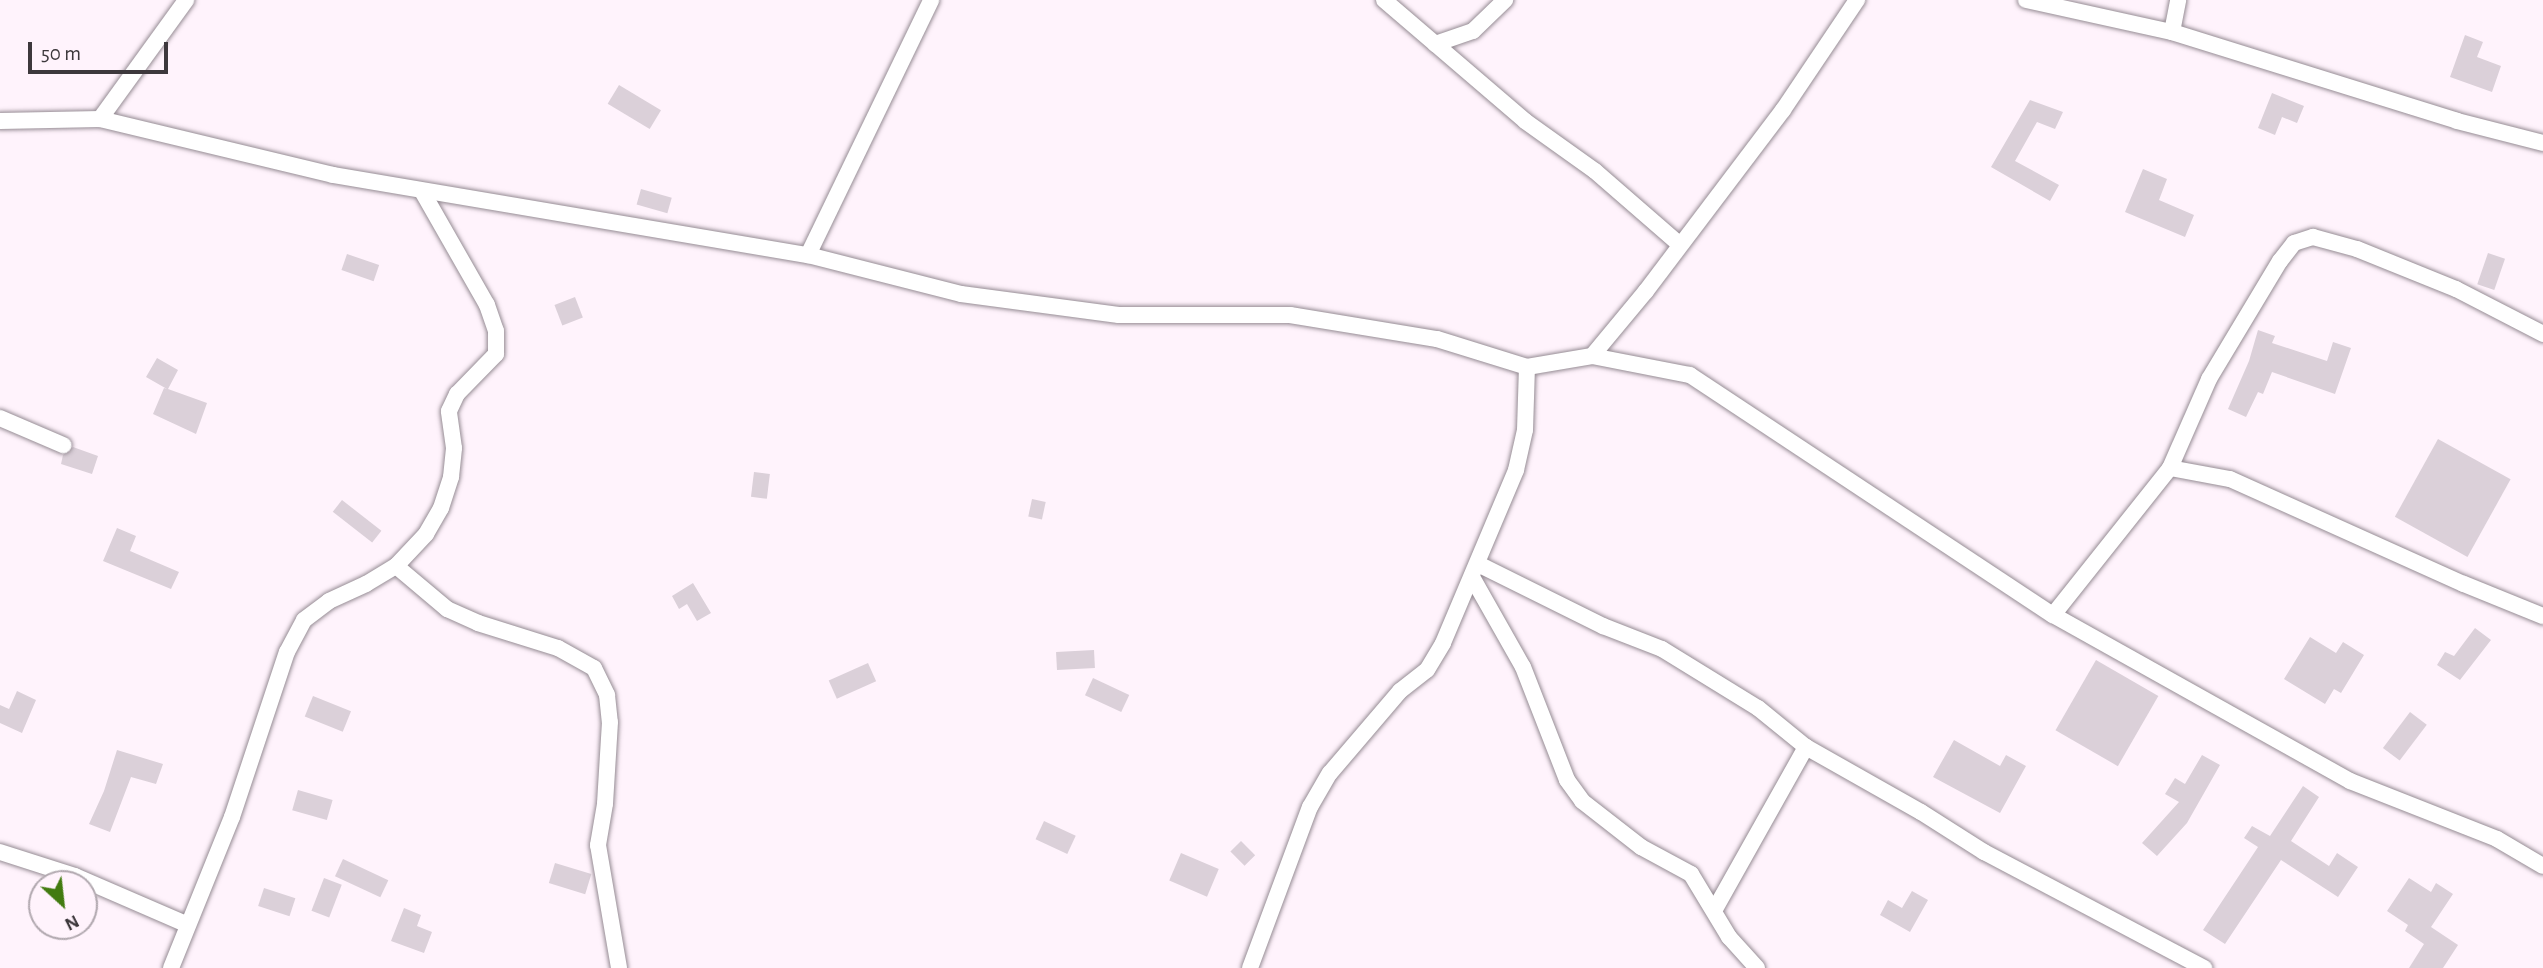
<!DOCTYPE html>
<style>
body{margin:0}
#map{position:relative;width:2543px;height:968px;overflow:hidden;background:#fff3fc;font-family:"Alegreya Sans",sans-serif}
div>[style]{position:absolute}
.building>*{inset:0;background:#dbd0d9;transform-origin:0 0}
.roads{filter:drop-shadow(0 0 2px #968c94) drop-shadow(0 0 2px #968c94)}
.street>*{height:16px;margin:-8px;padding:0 8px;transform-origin:8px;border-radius:8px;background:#fff}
span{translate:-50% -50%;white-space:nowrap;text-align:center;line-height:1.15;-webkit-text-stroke:6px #fff3fc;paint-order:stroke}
.north{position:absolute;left:28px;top:870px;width:70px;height:70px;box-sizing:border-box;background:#fff3fc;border:2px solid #b1a8af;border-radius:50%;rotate:153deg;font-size:19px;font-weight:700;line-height:28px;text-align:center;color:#3d383c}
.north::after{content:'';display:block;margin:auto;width:24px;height:32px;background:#427b10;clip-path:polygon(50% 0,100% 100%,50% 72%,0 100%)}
.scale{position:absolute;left:28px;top:42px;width:140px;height:32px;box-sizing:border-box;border:4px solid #3d383c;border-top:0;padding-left:9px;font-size:21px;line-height:24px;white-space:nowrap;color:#3d383c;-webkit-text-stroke:5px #fff3fc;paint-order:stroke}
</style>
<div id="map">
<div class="building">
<i style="clip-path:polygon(2465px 35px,2483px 42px,2477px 57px,2501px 66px,2492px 92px,2450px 77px)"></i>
<i style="left:619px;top:85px;width:49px;height:22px;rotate:31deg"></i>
<i style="clip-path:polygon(2272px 93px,2304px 106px,2297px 123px,2282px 117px,2275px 135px,2258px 128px)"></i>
<i style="clip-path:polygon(2030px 100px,2063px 112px,2055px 129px,2037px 122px,2015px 161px,2059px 185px,2050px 201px,1991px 167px)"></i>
<i style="clip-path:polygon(2143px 169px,2167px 179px,2159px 200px,2194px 215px,2185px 237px,2125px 212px)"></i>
<i style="left:641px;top:189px;width:32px;height:16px;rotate:16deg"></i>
<i style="left:2488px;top:253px;width:18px;height:33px;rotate:19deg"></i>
<i style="left:347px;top:254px;width:34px;height:17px;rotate:19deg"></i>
<i style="left:575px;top:297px;width:22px;height:22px;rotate:69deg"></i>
<i style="clip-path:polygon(2258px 330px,2275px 336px,2272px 343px,2327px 361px,2333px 342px,2351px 348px,2335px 394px,2272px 372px,2263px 394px,2258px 392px,2246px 417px,2228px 409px,2249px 361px)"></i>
<i style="clip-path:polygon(157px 358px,178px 370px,168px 389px,207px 403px,196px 434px,153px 414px,164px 388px,167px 389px,146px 377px)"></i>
<i style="left:2438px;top:439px;width:83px;height:89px;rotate:29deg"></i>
<i style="clip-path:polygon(73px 447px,98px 456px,92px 474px,61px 464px,63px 455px)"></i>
<i style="left:754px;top:472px;width:16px;height:25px;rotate:7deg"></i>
<i style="left:1032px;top:499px;width:14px;height:18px;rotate:12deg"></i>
<i style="left:342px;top:500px;width:50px;height:15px;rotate:38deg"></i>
<i style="clip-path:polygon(117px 528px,136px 536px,130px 551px,179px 572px,171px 589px,103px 561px)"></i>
<i style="clip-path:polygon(693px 583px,711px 613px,697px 621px,687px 604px,679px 609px,672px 596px)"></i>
<i style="clip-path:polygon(2475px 628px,2491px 640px,2460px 680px,2437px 665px,2445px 652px,2454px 656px)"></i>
<i style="clip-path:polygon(2310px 637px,2336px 653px,2343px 642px,2364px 655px,2341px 693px,2334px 689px,2325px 704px,2284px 679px)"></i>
<i style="left:1094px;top:650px;width:18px;height:38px;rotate:87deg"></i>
<i style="left:2096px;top:660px;width:72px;height:81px;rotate:30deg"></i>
<i style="left:868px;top:663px;width:20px;height:43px;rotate:66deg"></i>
<i style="left:1093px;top:678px;width:40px;height:19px;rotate:25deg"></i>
<i style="clip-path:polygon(17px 691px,36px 700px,22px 733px,0 723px,0 705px,9px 709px)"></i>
<i style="left:313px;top:696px;width:41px;height:22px;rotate:22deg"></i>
<i style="left:2410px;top:712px;width:21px;height:45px;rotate:37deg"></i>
<i style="clip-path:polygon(1954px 740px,2000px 766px,2006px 755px,2026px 766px,2000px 813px,1933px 777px)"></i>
<i style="clip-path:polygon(117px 750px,163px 764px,156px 784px,131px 777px,110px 832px,89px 824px,104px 791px)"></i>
<i style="clip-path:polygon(2202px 755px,2220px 765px,2187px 823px,2157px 856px,2142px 843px,2179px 802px,2165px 794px,2175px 778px,2185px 784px)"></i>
<i style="clip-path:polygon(2303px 786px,2319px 797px,2291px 841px,2329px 866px,2337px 853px,2358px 867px,2338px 897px,2281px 860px,2225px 944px,2203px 930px,2258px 847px,2244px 838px,2252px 826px,2270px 836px)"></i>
<i style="left:298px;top:790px;width:36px;height:21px;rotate:16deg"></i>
<i style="left:1044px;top:821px;width:35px;height:20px;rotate:25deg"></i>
<i style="left:1241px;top:841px;width:20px;height:15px;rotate:45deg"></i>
<i style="left:1181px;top:853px;width:41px;height:30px;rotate:23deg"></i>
<i style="left:343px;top:859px;width:50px;height:19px;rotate:25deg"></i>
<i style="left:555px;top:863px;width:38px;height:21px;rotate:17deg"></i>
<i style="left:324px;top:878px;width:19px;height:35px;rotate:21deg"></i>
<i style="clip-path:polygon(2409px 878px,2431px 892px,2436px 883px,2453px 894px,2431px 927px,2458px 945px,2443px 968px,2409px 968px,2424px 944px,2405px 931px,2408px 925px,2387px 911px)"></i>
<i style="left:264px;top:888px;width:33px;height:19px;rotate:18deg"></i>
<i style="clip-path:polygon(1912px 891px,1928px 900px,1910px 932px,1880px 915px,1888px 900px,1902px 908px)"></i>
<i style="clip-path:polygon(404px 908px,421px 915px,417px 926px,432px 932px,424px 953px,391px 941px)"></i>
</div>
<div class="roads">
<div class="street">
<i style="left:1384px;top:0;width:186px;rotate:40.6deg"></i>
<i style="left:1525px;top:121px;width:86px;rotate:35.5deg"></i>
<i style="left:1595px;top:171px;width:111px;rotate:41deg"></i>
<i style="left:2026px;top:0;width:149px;rotate:12.4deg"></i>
<i style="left:2172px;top:32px;width:299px;rotate:17.3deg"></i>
<i style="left:2457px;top:121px;width:89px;rotate:14.3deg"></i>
<i style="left:2172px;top:32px;width:33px;rotate:-79deg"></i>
<i style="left:1435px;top:44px;width:40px;rotate:-18.9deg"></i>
<i style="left:1473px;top:31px;width:45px;rotate:-44.1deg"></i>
<i style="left:100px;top:119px;width:147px;rotate:-54.1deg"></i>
<i style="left:0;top:121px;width:100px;rotate:-1.1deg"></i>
<i style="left:100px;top:119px;width:240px;rotate:13.5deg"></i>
<i style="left:333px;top:175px;width:482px;rotate:9.6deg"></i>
<i style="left:808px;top:255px;width:158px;rotate:14.3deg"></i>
<i style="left:961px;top:294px;width:159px;rotate:7.6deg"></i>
<i style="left:1119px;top:315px;width:171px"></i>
<i style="left:1290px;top:315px;width:149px;rotate:9.3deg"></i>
<i style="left:1437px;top:339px;width:94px;rotate:17.3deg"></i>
<i style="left:1527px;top:367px;width:66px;rotate:-9.6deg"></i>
<i style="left:1592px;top:356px;width:100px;rotate:11deg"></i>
<i style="left:1690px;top:375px;width:435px;rotate:33.5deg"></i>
<i style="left:2053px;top:615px;width:340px;rotate:29.2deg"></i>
<i style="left:2350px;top:781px;width:158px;rotate:21.5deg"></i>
<i style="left:2497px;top:839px;width:53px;rotate:30.4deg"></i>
<i style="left:808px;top:255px;width:283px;rotate:-64.2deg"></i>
<i style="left:1592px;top:356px;width:85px;rotate:-50.3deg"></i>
<i style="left:1646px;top:291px;width:227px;rotate:-52.9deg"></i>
<i style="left:1783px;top:110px;width:133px;rotate:-56.1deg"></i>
<i style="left:0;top:418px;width:69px;rotate:23.2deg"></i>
<i style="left:2170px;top:468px;width:61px;rotate:10.4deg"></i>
<i style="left:2230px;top:479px;width:256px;rotate:24.2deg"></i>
<i style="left:2464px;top:584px;width:85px;rotate:22.1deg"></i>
<i style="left:1478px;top:564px;width:140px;rotate:26.4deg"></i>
<i style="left:1603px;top:626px;width:63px;rotate:21.3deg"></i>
<i style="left:1662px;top:649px;width:113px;rotate:31.6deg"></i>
<i style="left:1758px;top:708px;width:62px;rotate:39.1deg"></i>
<i style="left:1806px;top:747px;width:132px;rotate:29.5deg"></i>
<i style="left:1921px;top:812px;width:75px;rotate:32.4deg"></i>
<i style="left:1984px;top:852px;width:249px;rotate:27.8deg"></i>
<i style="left:396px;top:566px;width:67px;rotate:40.1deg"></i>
<i style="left:447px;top:609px;width:34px;rotate:24deg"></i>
<i style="left:478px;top:623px;width:84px;rotate:17.4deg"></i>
<i style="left:558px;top:648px;width:41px;rotate:29.1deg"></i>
<i style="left:594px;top:668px;width:30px;rotate:64deg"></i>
<i style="left:607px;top:695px;width:27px;rotate:84deg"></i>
<i style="left:610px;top:722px;width:82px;rotate:93.5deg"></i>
<i style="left:605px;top:804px;width:42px;rotate:99.7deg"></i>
<i style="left:598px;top:845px;width:125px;rotate:80.3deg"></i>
<i style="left:1472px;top:577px;width:103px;rotate:60.5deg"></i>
<i style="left:1523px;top:667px;width:121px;rotate:68.7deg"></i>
<i style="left:1567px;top:780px;width:26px;rotate:54deg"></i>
<i style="left:1582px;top:801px;width:75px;rotate:37.9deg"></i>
<i style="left:1641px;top:847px;width:57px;rotate:28.4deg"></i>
<i style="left:1691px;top:874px;width:74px;rotate:58.9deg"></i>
<i style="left:1729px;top:937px;width:42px;rotate:47.9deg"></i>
<i style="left:2053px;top:615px;width:188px;rotate:-51.5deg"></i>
<i style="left:2170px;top:468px;width:97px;rotate:-66.3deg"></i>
<i style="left:2209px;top:379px;width:138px;rotate:-59deg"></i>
<i style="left:2280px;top:261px;width:23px;rotate:-52deg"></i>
<i style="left:2294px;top:243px;width:20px;rotate:-18deg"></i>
<i style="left:2313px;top:237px;width:46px;rotate:15.3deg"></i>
<i style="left:2357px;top:249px;width:107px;rotate:22deg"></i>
<i style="left:2456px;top:289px;width:98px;rotate:27.3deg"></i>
<i style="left:0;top:852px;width:79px;rotate:17.7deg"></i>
<i style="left:75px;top:876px;width:123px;rotate:23.4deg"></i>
<i style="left:1715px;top:909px;width:186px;rotate:-60.7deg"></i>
<i style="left:171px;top:968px;width:163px;rotate:-68deg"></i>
<i style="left:232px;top:817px;width:174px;rotate:-71.6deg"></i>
<i style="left:287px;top:652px;width:36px;rotate:-62deg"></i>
<i style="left:304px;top:620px;width:31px;rotate:-37deg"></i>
<i style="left:329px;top:601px;width:41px;rotate:-24.7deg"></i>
<i style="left:366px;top:584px;width:35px;rotate:-31deg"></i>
<i style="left:396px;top:566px;width:44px;rotate:-46.8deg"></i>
<i style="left:426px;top:534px;width:30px;rotate:-60deg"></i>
<i style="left:441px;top:508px;width:33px;rotate:-72deg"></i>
<i style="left:451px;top:477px;width:29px;rotate:-84deg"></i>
<i style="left:454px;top:448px;width:37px;rotate:-98deg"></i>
<i style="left:449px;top:411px;width:19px;rotate:-65deg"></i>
<i style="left:457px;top:394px;width:56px;rotate:-45.7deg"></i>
<i style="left:496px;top:354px;width:23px;rotate:-90deg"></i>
<i style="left:496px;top:331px;width:28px;rotate:-109deg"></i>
<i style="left:487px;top:305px;width:131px;rotate:-119.7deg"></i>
<i style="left:1250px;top:968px;width:172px;rotate:-69.6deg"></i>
<i style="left:1310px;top:807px;width:39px;rotate:-60deg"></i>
<i style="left:1330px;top:773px;width:108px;rotate:-49.5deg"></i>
<i style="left:1400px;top:691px;width:34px;rotate:-38deg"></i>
<i style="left:1427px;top:670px;width:31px;rotate:-59deg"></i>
<i style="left:1443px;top:643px;width:188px;rotate:-67.1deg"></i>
<i style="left:1516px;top:470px;width:41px;rotate:-77.3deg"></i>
<i style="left:1525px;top:430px;width:63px;rotate:-88.2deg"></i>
</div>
</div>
<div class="north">N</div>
<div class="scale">50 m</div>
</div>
